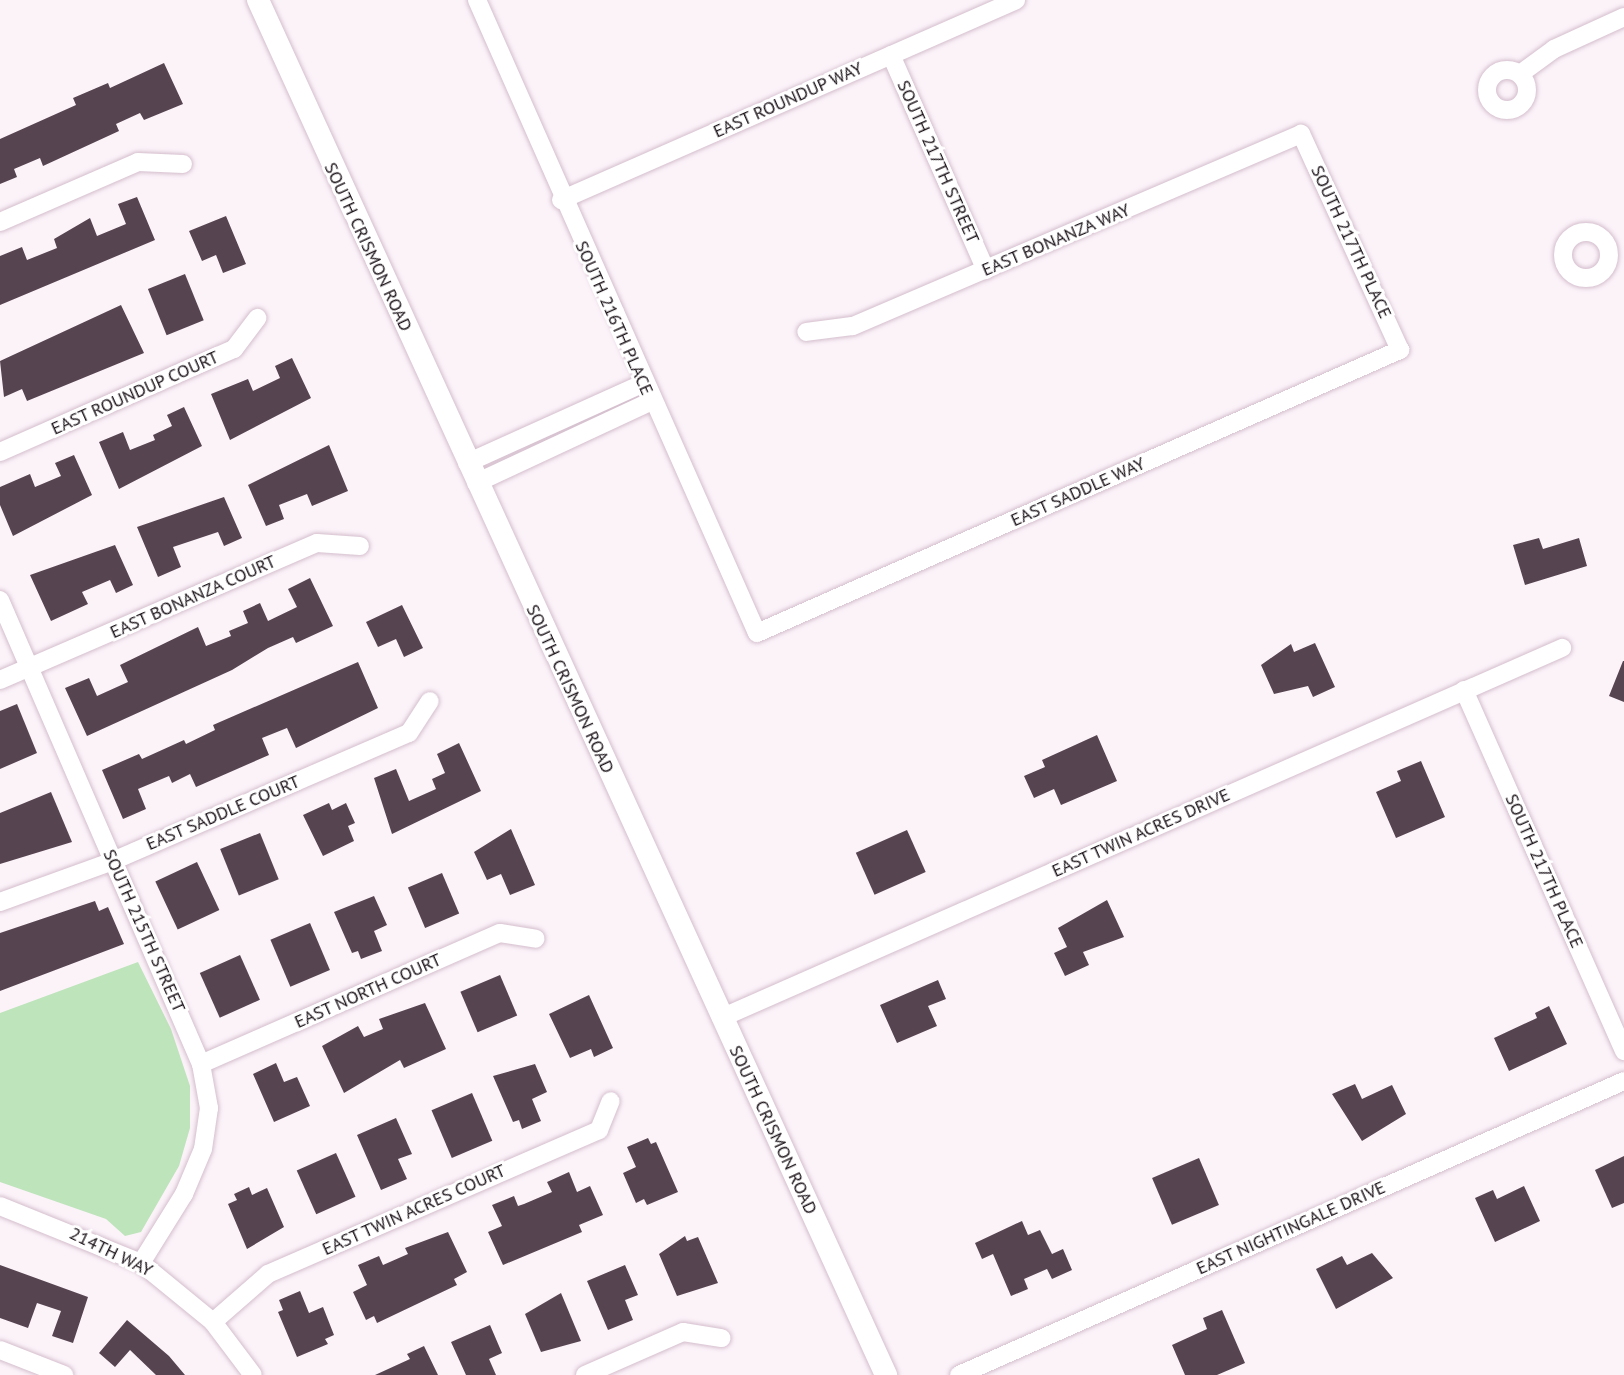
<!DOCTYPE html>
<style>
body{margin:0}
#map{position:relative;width:1624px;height:1375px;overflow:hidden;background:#fcf3f9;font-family:"PT Sans",sans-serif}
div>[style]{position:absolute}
.green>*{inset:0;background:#bee4bb}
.building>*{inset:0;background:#574451;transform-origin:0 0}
.roads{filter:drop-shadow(0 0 2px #d4becd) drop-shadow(0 0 2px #d4becd)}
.minor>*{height:18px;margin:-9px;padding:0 9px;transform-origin:9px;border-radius:9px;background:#fff}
.minor>.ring{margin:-9px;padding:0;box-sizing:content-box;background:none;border:18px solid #fff;border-radius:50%}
.tertiary>*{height:22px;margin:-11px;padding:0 11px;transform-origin:11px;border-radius:11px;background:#fff}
span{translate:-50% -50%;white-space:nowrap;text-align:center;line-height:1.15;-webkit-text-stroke:6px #fff;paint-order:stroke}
.street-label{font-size:18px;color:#191117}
</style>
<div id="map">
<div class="green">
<i style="clip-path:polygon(138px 962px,171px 1029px,190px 1086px,190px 1128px,179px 1166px,141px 1232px,125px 1236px,106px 1219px,0 1182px,0 1013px)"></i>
</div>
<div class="building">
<i style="clip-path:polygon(164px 63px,183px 104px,144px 120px,140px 113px,116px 124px,119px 131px,43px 166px,40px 158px,14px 169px,17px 177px,0 184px,0 139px,76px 105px,73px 98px,108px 83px,110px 88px)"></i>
<i style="clip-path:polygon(137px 197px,155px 240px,0 305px,0 256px,22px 247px,27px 260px,57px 248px,54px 239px,90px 218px,97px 236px,126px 224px,118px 204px)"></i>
<i style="clip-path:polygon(226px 216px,246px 264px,223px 273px,216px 255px,202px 261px,189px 231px)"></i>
<i style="left:185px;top:274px;width:50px;height:40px;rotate:68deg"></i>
<i style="clip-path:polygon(121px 305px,144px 353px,27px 401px,22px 389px,4px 397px,0 361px)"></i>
<i style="clip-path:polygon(292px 358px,311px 398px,230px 440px,211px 394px,248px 379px,253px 391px,280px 378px,275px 366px)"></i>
<i style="clip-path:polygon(184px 407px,202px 446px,119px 489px,99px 442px,123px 432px,130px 450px,155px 440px,153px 435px,172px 426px,167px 415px)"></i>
<i style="clip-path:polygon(329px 445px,348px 491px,312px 506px,307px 494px,279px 505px,284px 519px,266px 526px,248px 485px)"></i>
<i style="clip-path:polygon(74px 455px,92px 495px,13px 536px,0 505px,0 487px,30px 474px,35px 487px,61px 476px,55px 463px)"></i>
<i style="clip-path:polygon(224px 497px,242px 538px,224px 546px,218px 532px,173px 547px,181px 567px,158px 577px,137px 527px)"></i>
<i style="clip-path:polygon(1539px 538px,1543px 549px,1579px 538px,1587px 566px,1525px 585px,1513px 545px)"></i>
<i style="clip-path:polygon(115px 545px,133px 585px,116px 593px,110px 580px,82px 592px,88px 604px,51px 621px,30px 575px)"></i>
<i style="clip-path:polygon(310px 578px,333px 626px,296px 643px,293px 637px,268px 648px,232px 670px,87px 736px,65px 688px,89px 678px,97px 696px,128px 682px,120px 665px,198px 627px,206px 646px,231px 636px,229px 631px,248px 623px,243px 611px,260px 603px,268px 621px,297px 607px,288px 589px)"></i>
<i style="clip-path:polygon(402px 605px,423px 648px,404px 657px,396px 639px,378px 647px,366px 622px)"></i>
<i style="clip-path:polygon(1315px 643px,1335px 687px,1313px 697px,1308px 686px,1274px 694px,1261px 665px,1291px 644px,1294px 652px)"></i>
<i style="clip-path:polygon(1623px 661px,1624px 661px,1624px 702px,1609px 696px)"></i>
<i style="clip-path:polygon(358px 662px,378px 708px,296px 748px,287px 728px,262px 738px,269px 755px,196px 787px,190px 774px,172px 783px,169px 776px,138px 789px,146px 809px,123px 819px,102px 770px,139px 754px,142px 759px,184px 740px,186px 744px,215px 730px,213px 725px)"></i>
<i style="clip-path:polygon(17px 704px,37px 753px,0 769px,0 711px)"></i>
<i style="clip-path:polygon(1097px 735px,1117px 781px,1061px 805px,1054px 789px,1034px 798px,1024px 776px,1045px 767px,1042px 760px)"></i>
<i style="clip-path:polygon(459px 743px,481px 791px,392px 834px,374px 778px,396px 769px,409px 801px,436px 789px,432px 779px,445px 773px,437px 754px)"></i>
<i style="clip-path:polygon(1421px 761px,1445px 817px,1396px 838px,1376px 792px,1401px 781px,1397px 771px)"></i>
<i style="clip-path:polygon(51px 792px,72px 842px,0 864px,0 813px)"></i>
<i style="clip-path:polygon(329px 803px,332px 810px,346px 803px,355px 823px,348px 826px,354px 841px,323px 856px,303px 815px)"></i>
<i style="clip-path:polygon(511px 829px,535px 885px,510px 895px,501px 874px,487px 880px,474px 852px)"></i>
<i style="left:907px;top:830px;width:46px;height:56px;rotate:66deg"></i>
<i style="left:260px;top:833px;width:50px;height:43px;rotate:68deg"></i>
<i style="left:197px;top:862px;width:53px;height:46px;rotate:65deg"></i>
<i style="left:442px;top:873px;width:44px;height:37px;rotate:67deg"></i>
<i style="clip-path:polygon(374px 896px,387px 925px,374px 931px,382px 951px,361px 959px,358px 951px,352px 953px,334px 912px)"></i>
<i style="clip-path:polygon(1107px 900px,1124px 937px,1083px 952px,1089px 965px,1065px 976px,1054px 953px,1067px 947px,1058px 928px)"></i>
<i style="clip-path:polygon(95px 901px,99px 911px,108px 907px,124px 944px,0 991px,0 933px)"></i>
<i style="left:310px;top:923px;width:51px;height:43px;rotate:67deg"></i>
<i style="left:240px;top:955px;width:49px;height:44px;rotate:66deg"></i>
<i style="left:500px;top:975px;width:44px;height:43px;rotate:67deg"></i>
<i style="clip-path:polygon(938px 980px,946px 999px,928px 1006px,937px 1026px,897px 1043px,880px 1005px)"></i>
<i style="clip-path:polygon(589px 995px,613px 1048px,594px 1057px,591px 1049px,570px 1058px,549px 1014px)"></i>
<i style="clip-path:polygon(425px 1003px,446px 1049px,404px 1068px,400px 1060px,344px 1093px,322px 1046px,358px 1026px,364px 1037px,383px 1029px,379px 1019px)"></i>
<i style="clip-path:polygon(1549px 1006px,1567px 1044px,1509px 1071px,1494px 1038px,1537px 1018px,1535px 1013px)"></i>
<i style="clip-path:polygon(276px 1063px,284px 1082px,297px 1077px,310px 1106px,274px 1122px,253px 1074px)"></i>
<i style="clip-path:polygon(535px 1064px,547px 1092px,532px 1099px,541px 1121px,522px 1129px,519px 1120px,513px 1122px,493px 1076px)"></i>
<i style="clip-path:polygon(1355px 1084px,1362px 1099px,1392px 1085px,1406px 1114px,1362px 1141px,1332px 1094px)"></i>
<i style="left:472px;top:1093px;width:52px;height:44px;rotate:67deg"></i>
<i style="clip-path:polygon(396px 1118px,412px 1154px,398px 1159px,407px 1179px,381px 1190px,357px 1135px)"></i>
<i style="clip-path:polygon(648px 1138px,651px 1144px,656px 1142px,678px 1192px,647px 1205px,644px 1199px,636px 1203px,623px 1173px,636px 1167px,627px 1147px)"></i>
<i style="left:336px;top:1153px;width:48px;height:43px;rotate:66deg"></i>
<i style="clip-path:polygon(1624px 1156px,1624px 1203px,1612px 1208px,1595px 1170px)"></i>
<i style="left:1199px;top:1158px;width:51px;height:51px;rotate:67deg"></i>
<i style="clip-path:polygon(569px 1172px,577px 1192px,590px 1186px,603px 1215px,579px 1225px,582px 1232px,503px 1265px,488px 1232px,502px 1226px,492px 1205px,514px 1196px,518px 1206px,524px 1204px,552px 1192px,547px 1182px)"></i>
<i style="clip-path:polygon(1524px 1186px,1540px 1221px,1495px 1242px,1475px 1198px,1493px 1190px,1497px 1199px)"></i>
<i style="clip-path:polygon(249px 1187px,252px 1195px,267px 1188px,284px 1227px,247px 1249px,228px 1204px,237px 1200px,234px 1194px)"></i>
<i style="clip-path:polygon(1022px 1221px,1028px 1235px,1040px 1230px,1052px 1254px,1063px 1249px,1072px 1270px,1052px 1279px,1047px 1269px,1024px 1279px,1028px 1289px,1011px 1296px,993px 1254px,982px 1259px,975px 1243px)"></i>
<i style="clip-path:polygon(448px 1232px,467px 1272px,454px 1279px,457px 1285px,377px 1323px,374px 1316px,366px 1320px,353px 1292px,367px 1285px,358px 1265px,379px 1256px,383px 1265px,408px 1254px,405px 1248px)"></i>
<i style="clip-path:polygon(685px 1236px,687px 1241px,698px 1237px,718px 1283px,677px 1296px,659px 1254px)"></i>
<i style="clip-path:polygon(1372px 1253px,1393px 1278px,1336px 1309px,1316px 1269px,1342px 1256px,1347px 1265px)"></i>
<i style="clip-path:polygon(0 1265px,88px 1297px,73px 1343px,52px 1336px,61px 1311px,37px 1303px,28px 1328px,0 1318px)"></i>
<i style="clip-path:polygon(625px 1265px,638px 1295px,625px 1300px,633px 1320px,608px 1330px,587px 1281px)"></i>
<i style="clip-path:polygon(300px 1291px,309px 1313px,323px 1307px,334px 1335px,325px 1339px,328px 1344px,297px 1357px,278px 1312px,283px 1310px,279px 1300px)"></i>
<i style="clip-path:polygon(561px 1293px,581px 1341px,541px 1352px,525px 1314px)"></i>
<i style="clip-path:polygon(1222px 1310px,1245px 1363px,1217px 1375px,1185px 1375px,1172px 1345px,1207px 1329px,1203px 1318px)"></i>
<i style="clip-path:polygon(127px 1320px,169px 1356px,185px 1375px,156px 1375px,130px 1350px,115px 1367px,99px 1353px)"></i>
<i style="clip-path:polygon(490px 1325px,502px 1353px,489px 1359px,496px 1375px,466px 1375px,451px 1342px)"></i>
<i style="clip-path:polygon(424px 1346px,438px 1375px,375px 1375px,410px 1359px,407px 1354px)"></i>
</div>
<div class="roads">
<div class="minor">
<i style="left:477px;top:0;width:692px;rotate:66.14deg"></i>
<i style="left:757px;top:633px;width:703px;rotate:-23.76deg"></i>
<i style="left:1400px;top:350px;width:238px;rotate:-114.6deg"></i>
<i style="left:1301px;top:134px;width:488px;rotate:156.8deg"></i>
<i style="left:852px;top:326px;width:46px;rotate:172.6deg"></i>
<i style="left:891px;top:55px;width:235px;rotate:66.2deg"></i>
<i class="ring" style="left:1487px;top:70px;width:22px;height:22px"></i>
<i style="left:1520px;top:74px;width:42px;rotate:-36.3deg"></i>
<i style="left:1554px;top:49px;width:77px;rotate:-24.6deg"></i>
<i style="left:561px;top:200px;width:497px;rotate:-23.7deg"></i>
<i style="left:0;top:222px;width:150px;rotate:-23.5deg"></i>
<i style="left:138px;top:162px;width:45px;rotate:2.5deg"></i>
<i class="ring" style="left:1563px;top:232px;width:28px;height:28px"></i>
<i style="left:0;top:452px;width:256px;rotate:-23.8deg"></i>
<i style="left:234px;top:349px;width:39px;rotate:-53deg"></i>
<i style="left:467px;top:463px;width:194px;rotate:-24.3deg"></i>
<i style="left:476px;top:483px;width:194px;rotate:-25deg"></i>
<i style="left:0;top:600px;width:506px;rotate:66.58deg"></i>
<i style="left:201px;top:1064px;width:45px;rotate:79.7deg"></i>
<i style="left:209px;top:1108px;width:41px;rotate:98.3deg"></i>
<i style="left:203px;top:1149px;width:49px;rotate:112.9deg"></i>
<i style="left:184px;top:1194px;width:81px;rotate:121.9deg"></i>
<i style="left:0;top:680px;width:345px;rotate:-23.4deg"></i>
<i style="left:317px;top:543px;width:43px;rotate:4deg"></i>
<i style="left:1464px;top:690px;width:395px;rotate:66.1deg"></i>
<i style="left:0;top:902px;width:120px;rotate:-19.9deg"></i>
<i style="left:113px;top:861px;width:322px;rotate:-23.4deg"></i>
<i style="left:409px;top:733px;width:38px;rotate:-57deg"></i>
<i style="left:721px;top:1018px;width:919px;rotate:-23.75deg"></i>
<i style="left:201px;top:1064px;width:326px;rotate:-23.7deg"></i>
<i style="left:500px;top:933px;width:36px;rotate:9deg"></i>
<i style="left:0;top:1206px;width:152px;rotate:22deg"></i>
<i style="left:141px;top:1263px;width:93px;rotate:39.3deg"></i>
<i style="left:213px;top:1322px;width:66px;rotate:53deg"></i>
<i style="left:213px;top:1322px;width:73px;rotate:-41.1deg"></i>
<i style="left:268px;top:1274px;width:361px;rotate:-23.5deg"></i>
<i style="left:599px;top:1130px;width:31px;rotate:-68deg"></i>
<i style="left:0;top:1350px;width:69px;rotate:21.3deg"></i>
<i style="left:585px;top:1375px;width:107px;rotate:-23.7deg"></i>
<i style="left:683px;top:1332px;width:39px;rotate:9deg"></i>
<i style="left:959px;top:1375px;width:727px;rotate:-23.85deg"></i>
</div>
<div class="tertiary">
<i style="left:258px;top:0;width:1512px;rotate:65.45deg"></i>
</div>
</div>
<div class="street-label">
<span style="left:788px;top:100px;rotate:-24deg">EAST ROUNDUP WAY</span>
<span style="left:938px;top:162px;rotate:66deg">SOUTH 217TH STREET</span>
<span style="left:1056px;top:240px;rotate:-23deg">EAST BONANZA WAY</span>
<span style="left:1351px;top:242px;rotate:65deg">SOUTH 217TH PLACE</span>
<span style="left:368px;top:247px;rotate:65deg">SOUTH CRISMON ROAD</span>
<span style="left:614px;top:318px;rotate:66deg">SOUTH 216TH PLACE</span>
<span style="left:135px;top:393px;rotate:-24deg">EAST ROUNDUP COURT</span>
<span style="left:1078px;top:492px;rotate:-24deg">EAST SADDLE WAY</span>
<span style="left:193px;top:597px;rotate:-24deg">EAST BONANZA COURT</span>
<span style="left:570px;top:689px;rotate:65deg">SOUTH CRISMON ROAD</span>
<span style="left:223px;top:813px;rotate:-23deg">EAST SADDLE COURT</span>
<span style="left:1141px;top:833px;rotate:-24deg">EAST TWIN ACRES DRIVE</span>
<span style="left:1544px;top:871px;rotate:66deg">SOUTH 217TH PLACE</span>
<span style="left:144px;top:931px;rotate:66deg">SOUTH 215TH STREET</span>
<span style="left:368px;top:991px;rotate:-24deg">EAST NORTH COURT</span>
<span style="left:773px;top:1130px;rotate:65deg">SOUTH CRISMON ROAD</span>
<span style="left:414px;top:1210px;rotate:-24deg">EAST TWIN ACRES COURT</span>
<span style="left:1291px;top:1228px;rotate:-24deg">EAST NIGHTINGALE DRIVE</span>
<span style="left:111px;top:1252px;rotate:26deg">214TH WAY</span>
</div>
</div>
